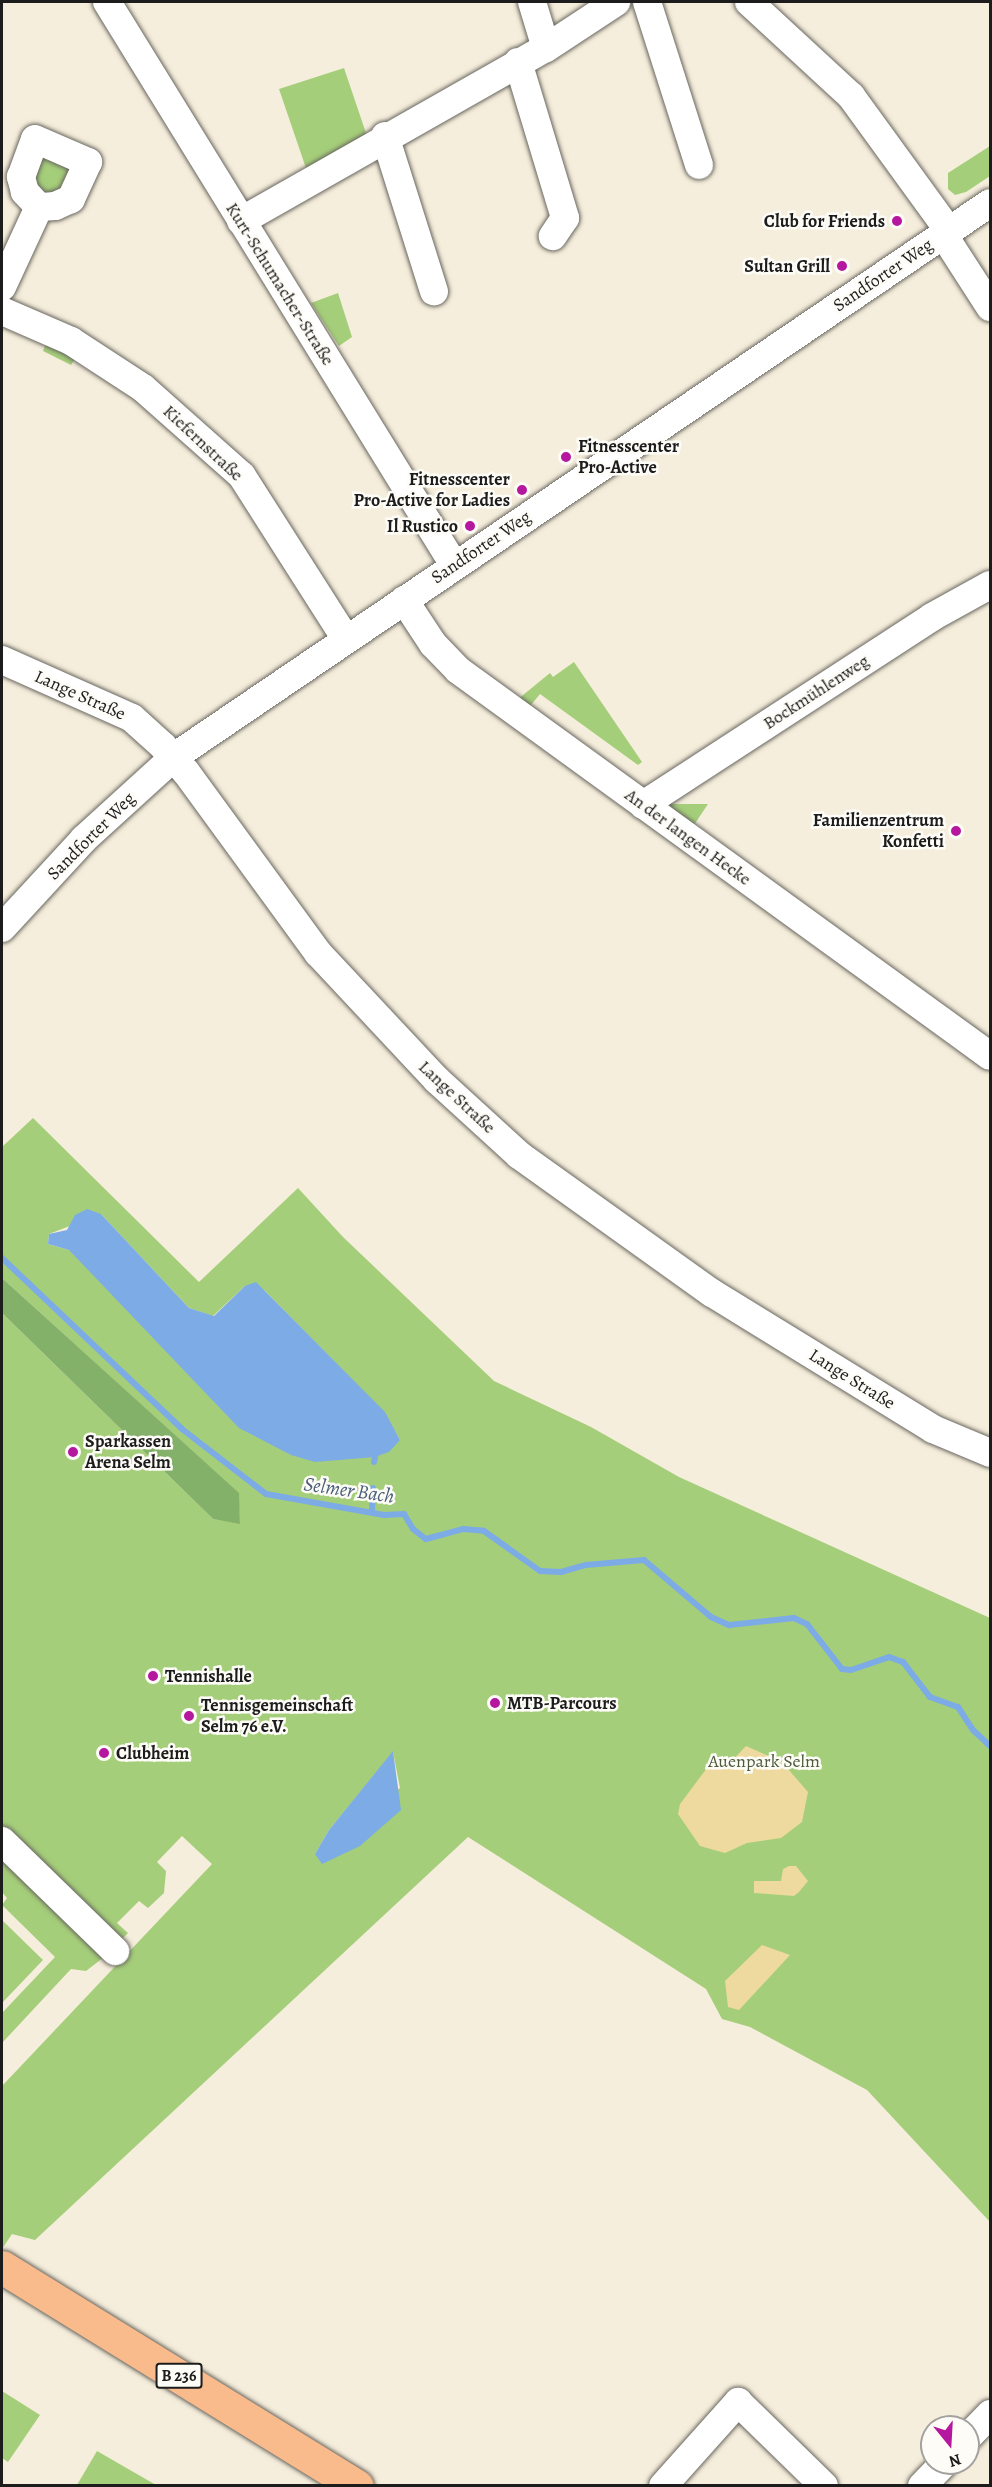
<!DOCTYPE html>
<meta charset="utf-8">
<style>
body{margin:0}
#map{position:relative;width:992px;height:2487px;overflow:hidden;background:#f6eedc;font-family:Alegreya,serif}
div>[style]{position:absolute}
.green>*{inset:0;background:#a5ce7a}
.forest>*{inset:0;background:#84b16a}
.sand>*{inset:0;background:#eeda9e}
.water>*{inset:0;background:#7cabe6}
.stream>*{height:6px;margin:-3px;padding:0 3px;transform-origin:3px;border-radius:3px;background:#7cabe6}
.roads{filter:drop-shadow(0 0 2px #68665f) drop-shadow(0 0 2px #68665f)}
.minor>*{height:28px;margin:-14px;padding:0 14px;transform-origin:14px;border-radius:14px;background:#fff}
.major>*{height:33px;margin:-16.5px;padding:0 16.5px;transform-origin:16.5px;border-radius:16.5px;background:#fabb8c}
.dots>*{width:16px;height:16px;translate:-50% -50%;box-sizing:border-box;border:3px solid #fdfcf7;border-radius:50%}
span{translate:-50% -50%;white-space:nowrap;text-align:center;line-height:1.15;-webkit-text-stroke:5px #fdfcf7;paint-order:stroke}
.shield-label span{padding:2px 4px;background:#fdfcf7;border:2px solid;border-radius:4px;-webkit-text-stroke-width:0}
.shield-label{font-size:16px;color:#1c1c1c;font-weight:700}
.poi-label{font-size:18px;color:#1c1c1c;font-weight:700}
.right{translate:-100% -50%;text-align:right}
.left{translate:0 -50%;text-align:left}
.street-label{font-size:18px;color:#1c1c1c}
.park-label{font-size:18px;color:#4c5a3d}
.water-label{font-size:20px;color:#475c77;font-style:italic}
.frame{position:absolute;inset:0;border:3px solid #1c1c1c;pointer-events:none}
.north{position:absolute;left:920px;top:2415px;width:60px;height:60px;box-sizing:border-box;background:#fdfcf7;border:2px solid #a3a29f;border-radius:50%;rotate:162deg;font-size:16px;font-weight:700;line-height:24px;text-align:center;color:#1c1c1c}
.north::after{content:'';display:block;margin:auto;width:21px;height:27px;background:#b5179e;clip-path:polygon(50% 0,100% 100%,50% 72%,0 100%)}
</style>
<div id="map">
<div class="green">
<i style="clip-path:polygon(344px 68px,370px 145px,310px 180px,279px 89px)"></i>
<i style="clip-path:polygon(990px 146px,990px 176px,966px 192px,955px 195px,948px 189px,948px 173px)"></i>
<i style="clip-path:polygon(42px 148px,81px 166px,55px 197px,35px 187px,30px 174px)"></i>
<i style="clip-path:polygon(338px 293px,352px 337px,339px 346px,311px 303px)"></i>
<i style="clip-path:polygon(46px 343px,75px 359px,71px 365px,43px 351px)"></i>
<i style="clip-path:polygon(574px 662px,642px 762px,638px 765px,540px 694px,527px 710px,517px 700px,550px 673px,553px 677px)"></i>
<i style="clip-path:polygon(668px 804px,708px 804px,694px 825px,669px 809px)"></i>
<i style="clip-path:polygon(evenodd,33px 1118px,199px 1282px,298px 1188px,343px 1237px,494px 1381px,591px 1427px,679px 1477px,990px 1618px,990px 2222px,867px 2090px,750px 2027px,722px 2019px,706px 1989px,468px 1837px,35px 2240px,12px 2234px,2px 2249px,2px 2086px,212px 1864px,182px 1836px,157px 1862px,166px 1871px,164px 1893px,148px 1908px,139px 1901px,117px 1923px,128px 1933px,121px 1940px,2px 1827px,2px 1313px,213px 1519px,240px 1523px,238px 1493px,2px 1278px,2px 1147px,33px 1118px,101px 1214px,189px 1308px,213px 1316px,245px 1286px,264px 1290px,384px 1412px,400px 1440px,69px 1250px,48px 1244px,49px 1234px,101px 1214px,33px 1118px,393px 1752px,400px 1788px,315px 1854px,329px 1830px,393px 1752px)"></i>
<i style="clip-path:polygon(2px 1851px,108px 1954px,86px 1971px,71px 1969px,2px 2043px,2px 2013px,55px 1957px,2px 1905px,7px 1898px,2px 1892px)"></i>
<i style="clip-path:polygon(2px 1920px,43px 1960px,2px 2003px)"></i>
<i style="clip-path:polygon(2px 2391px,40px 2415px,8px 2462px,2px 2458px)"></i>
<i style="clip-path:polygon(97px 2451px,156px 2485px,77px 2485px)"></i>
</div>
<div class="forest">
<i style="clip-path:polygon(2px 1278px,239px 1493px,240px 1524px,213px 1519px,2px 1313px)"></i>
</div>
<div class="sand">
<i style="clip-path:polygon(746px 1746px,782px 1762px,808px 1792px,802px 1822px,781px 1838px,747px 1843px,725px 1853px,700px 1846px,678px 1814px,680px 1804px,707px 1768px,727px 1766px)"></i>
<i style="clip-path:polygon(789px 1866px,796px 1866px,808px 1881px,799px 1892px,794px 1896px,754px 1893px,754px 1881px,781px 1881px,783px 1869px)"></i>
<i style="clip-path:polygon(762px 1945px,790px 1955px,739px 2010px,728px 2007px,725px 1981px)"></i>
</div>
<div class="water">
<i style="clip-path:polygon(87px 1209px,101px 1214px,189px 1308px,214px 1316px,245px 1286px,256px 1282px,385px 1412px,400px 1440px,389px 1452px,375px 1457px,315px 1462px,291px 1455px,239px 1428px,69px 1250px,48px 1244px,49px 1234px,67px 1230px,75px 1215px)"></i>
<i style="clip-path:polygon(393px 1751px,401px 1810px,360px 1846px,322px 1864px,315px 1854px,329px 1830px)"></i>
</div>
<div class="stream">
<i style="left:2px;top:1258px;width:248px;rotate:43.5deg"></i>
<i style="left:182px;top:1429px;width:106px;rotate:37.7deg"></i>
<i style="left:266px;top:1494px;width:120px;rotate:10.1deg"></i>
<i style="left:384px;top:1515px;width:20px;rotate:-3deg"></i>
<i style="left:404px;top:1514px;width:17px;rotate:59deg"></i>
<i style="left:413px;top:1529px;width:16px;rotate:38deg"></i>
<i style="left:426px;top:1539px;width:38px;rotate:-15deg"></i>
<i style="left:463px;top:1529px;width:21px;rotate:5deg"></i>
<i style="left:484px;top:1531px;width:69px;rotate:35.5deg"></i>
<i style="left:540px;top:1571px;width:21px;rotate:3deg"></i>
<i style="left:561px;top:1572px;width:26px;rotate:-16deg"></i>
<i style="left:586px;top:1565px;width:58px;rotate:-4.9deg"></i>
<i style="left:644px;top:1560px;width:88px;rotate:40.4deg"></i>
<i style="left:711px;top:1617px;width:20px;rotate:24deg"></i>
<i style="left:729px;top:1625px;width:65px;rotate:-6.1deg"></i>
<i style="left:794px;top:1618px;width:14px;rotate:25deg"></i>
<i style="left:807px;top:1624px;width:57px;rotate:52.1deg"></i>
<i style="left:842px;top:1669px;width:9px;rotate:6deg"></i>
<i style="left:851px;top:1670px;width:40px;rotate:-18.9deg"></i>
<i style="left:889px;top:1657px;width:15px;rotate:20deg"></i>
<i style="left:903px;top:1662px;width:44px;rotate:52.4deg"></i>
<i style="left:930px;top:1697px;width:30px;rotate:20deg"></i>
<i style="left:958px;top:1707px;width:27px;rotate:57deg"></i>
<i style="left:973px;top:1730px;width:23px;rotate:43deg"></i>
<i style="left:374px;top:1462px;width:5px;rotate:-79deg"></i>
<i style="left:372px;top:1511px;width:23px;rotate:-88deg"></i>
</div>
<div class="roads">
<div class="minor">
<i style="left:107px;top:2px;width:661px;rotate:58.35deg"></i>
<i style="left:532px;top:2px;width:48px;rotate:73.1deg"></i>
<i style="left:647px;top:2px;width:171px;rotate:72.3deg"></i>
<i style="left:749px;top:2px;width:139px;rotate:42.7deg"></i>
<i style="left:851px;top:96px;width:167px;rotate:54deg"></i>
<i style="left:518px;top:62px;width:163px;rotate:73.2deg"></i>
<i style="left:565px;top:218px;width:22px;rotate:124deg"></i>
<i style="left:385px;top:136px;width:163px;rotate:72.5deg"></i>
<i style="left:35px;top:139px;width:58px;rotate:23.5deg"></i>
<i style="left:88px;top:162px;width:41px;rotate:114.7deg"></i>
<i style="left:71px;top:199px;width:17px;rotate:156deg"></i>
<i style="left:55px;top:206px;width:16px;rotate:176deg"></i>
<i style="left:39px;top:207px;width:21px;rotate:-133deg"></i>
<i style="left:25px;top:192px;width:16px;rotate:-105deg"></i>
<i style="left:21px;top:177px;width:40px;rotate:-69.8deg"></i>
<i style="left:241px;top:221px;width:351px;rotate:-29.6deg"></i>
<i style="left:546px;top:48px;width:84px;rotate:-33.3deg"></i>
<i style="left:943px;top:234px;width:87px;rotate:57.2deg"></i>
<i style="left:2px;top:287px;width:88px;rotate:-65.2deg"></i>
<i style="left:2px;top:311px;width:75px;rotate:23.5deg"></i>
<i style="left:71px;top:341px;width:86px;rotate:33.1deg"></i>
<i style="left:143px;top:388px;width:132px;rotate:41.6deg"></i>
<i style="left:242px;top:476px;width:193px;rotate:57.5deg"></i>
<i style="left:404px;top:600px;width:53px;rotate:56.6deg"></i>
<i style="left:433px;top:644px;width:36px;rotate:46deg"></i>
<i style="left:458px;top:670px;width:657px;rotate:35.96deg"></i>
<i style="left:2px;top:660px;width:142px;rotate:24deg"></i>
<i style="left:132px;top:718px;width:42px;rotate:42.1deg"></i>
<i style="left:163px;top:746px;width:35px;rotate:49deg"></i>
<i style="left:186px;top:772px;width:224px;rotate:53.9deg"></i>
<i style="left:318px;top:953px;width:174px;rotate:46.9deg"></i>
<i style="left:437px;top:1080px;width:111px;rotate:42.4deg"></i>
<i style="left:519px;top:1155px;width:237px;rotate:35.6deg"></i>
<i style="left:712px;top:1293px;width:259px;rotate:31.6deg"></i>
<i style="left:933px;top:1429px;width:62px;rotate:22.8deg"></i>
<i style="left:643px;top:805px;width:345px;rotate:-33deg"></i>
<i style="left:932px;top:617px;width:66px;rotate:-28.9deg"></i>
<i style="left:2px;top:928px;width:121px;rotate:-47.3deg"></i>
<i style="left:84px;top:839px;width:122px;rotate:-42.3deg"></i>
<i style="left:174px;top:757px;width:986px;rotate:-34.17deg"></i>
<i style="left:2px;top:1841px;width:158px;rotate:44.2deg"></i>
<i style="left:968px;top:2437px;width:32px;rotate:-46deg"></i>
<i style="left:663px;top:2486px;width:113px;rotate:-48.2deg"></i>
<i style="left:738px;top:2402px;width:120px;rotate:44.3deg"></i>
<i style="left:922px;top:2486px;width:32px;rotate:-46deg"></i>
</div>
<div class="major">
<i style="left:2px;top:2267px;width:417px;rotate:31.7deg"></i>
</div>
</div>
<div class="dots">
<i style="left:897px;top:221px;background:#b5179e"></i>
<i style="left:842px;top:266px;background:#b5179e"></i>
<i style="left:566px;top:457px;background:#b5179e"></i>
<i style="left:522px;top:490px;background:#b5179e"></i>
<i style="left:470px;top:526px;background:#b5179e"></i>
<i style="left:956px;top:831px;background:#b5179e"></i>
<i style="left:73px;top:1452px;background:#b5179e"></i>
<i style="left:153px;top:1676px;background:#b5179e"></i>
<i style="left:495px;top:1703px;background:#b5179e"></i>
<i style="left:189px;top:1716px;background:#b5179e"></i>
<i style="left:104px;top:1753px;background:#b5179e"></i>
</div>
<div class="shield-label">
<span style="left:179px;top:2376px">B 236</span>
</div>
<div class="poi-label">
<span class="right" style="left:885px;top:221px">Club for Friends</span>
<span class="right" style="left:830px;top:266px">Sultan Grill</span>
<span class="left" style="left:578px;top:457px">Fitnesscenter<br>Pro-Active</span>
<span class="right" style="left:510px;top:490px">Fitnesscenter<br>Pro-Active for Ladies</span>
<span class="right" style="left:458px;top:526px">Il Rustico</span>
<span class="right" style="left:944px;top:831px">Familienzentrum<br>Konfetti</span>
<span class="left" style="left:85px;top:1452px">Sparkassen<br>Arena Selm</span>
<span class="left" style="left:165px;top:1676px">Tennishalle</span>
<span class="left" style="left:507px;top:1703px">MTB-Parcours</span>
<span class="left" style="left:201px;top:1716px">Tennisgemeinschaft<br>Selm 76 e.V.</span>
<span class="left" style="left:116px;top:1753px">Clubheim</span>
</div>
<div class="street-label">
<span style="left:883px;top:275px;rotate:-34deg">Sandforter Weg</span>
<span style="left:280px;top:284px;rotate:58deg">Kurt-Schumacher-Straße</span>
<span style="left:203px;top:443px;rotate:43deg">Kiefernstraße</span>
<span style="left:481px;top:547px;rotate:-34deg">Sandforter Weg</span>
<span style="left:816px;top:692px;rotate:-33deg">Bockmühlenweg</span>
<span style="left:80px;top:695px;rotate:24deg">Lange Straße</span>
<span style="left:91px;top:836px;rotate:-45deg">Sandforter Weg</span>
<span style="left:688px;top:837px;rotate:36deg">An der langen Hecke</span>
<span style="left:457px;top:1097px;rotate:43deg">Lange Straße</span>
<span style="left:852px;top:1379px;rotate:32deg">Lange Straße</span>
</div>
<div class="park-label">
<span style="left:764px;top:1761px">Auenpark Selm</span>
</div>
<div class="water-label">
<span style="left:349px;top:1490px;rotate:8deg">Selmer Bach</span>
</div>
<div class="frame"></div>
<div class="north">N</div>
</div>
